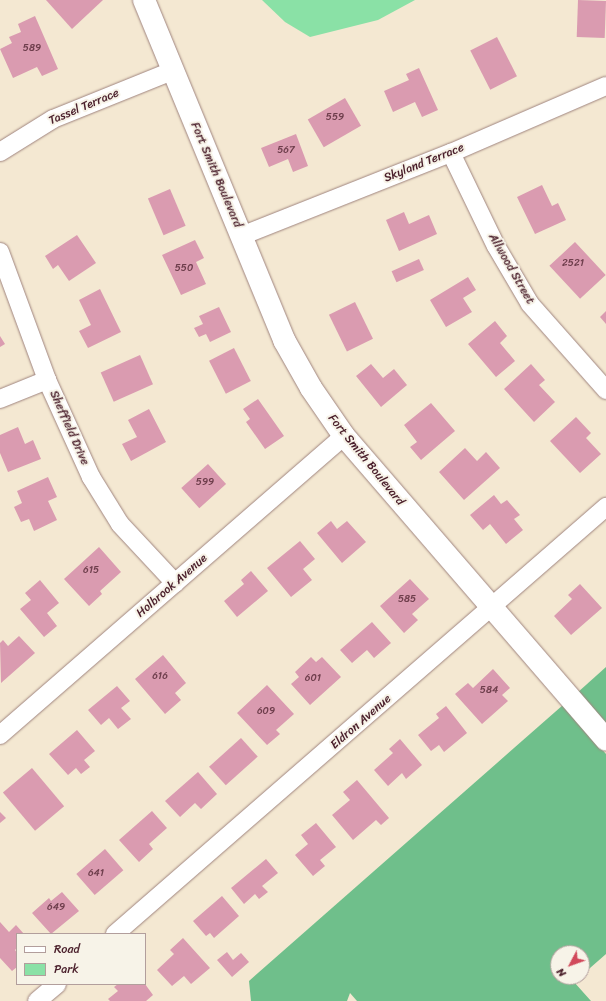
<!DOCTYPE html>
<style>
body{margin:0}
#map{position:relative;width:606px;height:1001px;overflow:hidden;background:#f4e8d2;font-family:Sriracha,sans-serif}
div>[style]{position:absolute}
.green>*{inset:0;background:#8ae1a6}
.forest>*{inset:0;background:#6fbf8b}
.building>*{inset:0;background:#da9bb0;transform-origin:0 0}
.roads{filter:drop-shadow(0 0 1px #9f847e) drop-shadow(0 0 1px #9f847e)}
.minor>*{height:18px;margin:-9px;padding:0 9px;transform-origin:9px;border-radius:9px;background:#fff}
.tertiary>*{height:22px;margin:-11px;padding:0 11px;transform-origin:11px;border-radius:11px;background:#fff}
span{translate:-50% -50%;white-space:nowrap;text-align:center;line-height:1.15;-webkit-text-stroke:4px #f7f3e8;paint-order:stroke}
.number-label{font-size:10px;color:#6e3e4c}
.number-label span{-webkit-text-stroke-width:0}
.street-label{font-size:12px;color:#4a1f2b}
.legend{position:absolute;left:16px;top:933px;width:130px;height:52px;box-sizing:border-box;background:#f7f3e8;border:1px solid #b29e9c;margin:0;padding:5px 7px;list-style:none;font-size:12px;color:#4a1f2b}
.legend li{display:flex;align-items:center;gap:8px;height:20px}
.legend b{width:20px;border:1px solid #b29e9c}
.north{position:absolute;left:550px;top:945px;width:40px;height:40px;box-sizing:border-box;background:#f7f3e8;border:1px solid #b29e9c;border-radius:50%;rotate:229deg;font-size:11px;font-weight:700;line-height:16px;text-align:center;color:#4a1f2b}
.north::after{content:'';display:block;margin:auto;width:14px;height:18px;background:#d1495b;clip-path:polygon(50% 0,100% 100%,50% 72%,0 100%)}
</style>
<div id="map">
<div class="green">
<i style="clip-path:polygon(262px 0,415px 0,378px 20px,310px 37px,285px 22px)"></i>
</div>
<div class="forest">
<i style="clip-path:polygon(606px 667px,606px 726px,577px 693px)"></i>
<i style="clip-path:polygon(563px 705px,606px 754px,606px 954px,582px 975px,582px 953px,558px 953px,558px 977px,579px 977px,574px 982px,591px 1001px,357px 1001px,350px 993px,347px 1001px,251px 1001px,249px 981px)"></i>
</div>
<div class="building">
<i style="clip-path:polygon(46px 0,103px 0,72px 29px)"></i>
<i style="left:578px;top:0;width:28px;height:37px;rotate:2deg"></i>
<i style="clip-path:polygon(35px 16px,58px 69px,42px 76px,37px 67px,13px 78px,0 49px,12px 43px,9px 37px,21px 32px,18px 24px)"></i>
<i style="left:497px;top:37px;width:44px;height:30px;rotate:63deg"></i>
<i style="clip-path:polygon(419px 68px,438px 110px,422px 117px,415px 102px,393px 112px,384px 91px,409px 80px,406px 74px)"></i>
<i style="left:345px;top:98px;width:32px;height:43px;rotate:60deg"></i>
<i style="clip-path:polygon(296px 134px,308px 166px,293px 172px,288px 159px,269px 167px,261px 148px)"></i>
<i style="clip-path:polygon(542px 185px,552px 206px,558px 203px,566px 220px,535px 234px,517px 197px)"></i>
<i style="left:170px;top:189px;width:40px;height:24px;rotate:67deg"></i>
<i style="clip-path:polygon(404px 212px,409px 224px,429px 215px,437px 234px,399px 251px,386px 220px)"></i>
<i style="clip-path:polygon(77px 235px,96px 263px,69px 281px,58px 265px,53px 269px,45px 256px)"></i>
<i style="clip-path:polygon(195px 240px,204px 258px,196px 262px,206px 284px,181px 295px,162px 255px)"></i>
<i style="left:575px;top:242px;width:45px;height:35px;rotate:47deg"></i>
<i style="left:419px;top:259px;width:12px;height:30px;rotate:66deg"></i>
<i style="clip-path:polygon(468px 277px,476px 290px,463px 298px,472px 312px,446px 327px,430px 300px)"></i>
<i style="clip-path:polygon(100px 289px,121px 332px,88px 348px,79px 331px,91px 325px,79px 300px)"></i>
<i style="left:355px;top:302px;width:41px;height:29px;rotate:64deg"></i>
<i style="clip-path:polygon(219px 307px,231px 332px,210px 342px,206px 334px,199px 337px,194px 328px,203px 324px,199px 316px)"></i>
<i style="clip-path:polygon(606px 311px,606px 324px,600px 317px)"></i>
<i style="clip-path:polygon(495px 321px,507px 336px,500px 343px,515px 361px,496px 377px,468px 344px)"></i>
<i style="clip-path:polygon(0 336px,5px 344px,0 347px)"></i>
<i style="left:234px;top:348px;width:37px;height:28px;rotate:63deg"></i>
<i style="left:140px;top:355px;width:32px;height:43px;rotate:66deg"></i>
<i style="clip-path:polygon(371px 364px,383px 378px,394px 369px,407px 385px,381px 407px,356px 376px)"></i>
<i style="clip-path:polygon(531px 364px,545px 380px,539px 385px,555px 402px,534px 422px,504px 389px)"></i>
<i style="clip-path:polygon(258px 399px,284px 436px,265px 449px,246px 422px,250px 419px,243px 409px)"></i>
<i style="clip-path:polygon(431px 403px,455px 431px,421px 460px,410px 447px,417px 442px,404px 425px)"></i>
<i style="clip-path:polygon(149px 409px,166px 442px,131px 461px,122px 444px,137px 437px,128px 420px)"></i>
<i style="clip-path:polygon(576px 417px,591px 433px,586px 438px,601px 454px,580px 473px,550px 441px)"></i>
<i style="clip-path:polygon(18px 427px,25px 444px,33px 440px,41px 459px,8px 472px,0 453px,0 435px)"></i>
<i style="clip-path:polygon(465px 448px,477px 461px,486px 452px,500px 468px,464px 500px,439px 472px)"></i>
<i style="left:208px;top:464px;width:27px;height:36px;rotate:48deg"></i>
<i style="clip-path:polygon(48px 477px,57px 497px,48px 501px,57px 520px,34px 531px,29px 519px,21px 522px,14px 507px,22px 503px,17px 491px)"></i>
<i style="clip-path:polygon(494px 495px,501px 504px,507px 500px,520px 515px,514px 519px,523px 530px,506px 544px,490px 524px,483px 530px,470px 515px)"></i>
<i style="clip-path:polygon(331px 521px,337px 529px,347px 521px,366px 542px,342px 563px,317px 533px)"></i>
<i style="clip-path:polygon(300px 541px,315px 559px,303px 569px,312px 580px,291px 597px,267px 568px)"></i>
<i style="clip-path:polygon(99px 547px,121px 572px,100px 591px,102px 594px,89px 606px,64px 579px)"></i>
<i style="clip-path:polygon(251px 571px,268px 591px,237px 617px,224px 601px,244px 584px,241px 580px)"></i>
<i style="clip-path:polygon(410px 579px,429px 599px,412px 614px,418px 620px,404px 633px,380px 606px)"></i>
<i style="clip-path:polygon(40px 580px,59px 603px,47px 613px,57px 626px,44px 637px,20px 609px,31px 600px,25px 593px)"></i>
<i style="clip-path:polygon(580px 584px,602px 608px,571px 635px,554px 616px,572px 599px,568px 595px)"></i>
<i style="clip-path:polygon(372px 622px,391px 643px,374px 658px,367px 650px,352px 663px,340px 650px)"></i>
<i style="clip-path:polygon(19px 636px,35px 653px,1px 683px,0 643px,3px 640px,8px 646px)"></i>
<i style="clip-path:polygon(163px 655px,186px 683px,175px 693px,181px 700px,165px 714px,135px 679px)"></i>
<i style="clip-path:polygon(311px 657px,316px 662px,322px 657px,341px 677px,310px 705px,291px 684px,299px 677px,295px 672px)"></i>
<i style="clip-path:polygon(493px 669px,510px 688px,502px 695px,508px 701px,482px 724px,455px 694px,468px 683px,473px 688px)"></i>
<i style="clip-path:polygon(267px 685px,294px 714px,276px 730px,280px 734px,267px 745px,237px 713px)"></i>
<i style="clip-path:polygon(117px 686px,130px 701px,121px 708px,131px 719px,118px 729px,109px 718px,101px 725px,88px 710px)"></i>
<i style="clip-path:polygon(446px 706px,467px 733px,444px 752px,439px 745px,431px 751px,418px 735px,439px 718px,436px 714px)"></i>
<i style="clip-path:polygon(77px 730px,95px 751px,84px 760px,90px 767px,81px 774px,76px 768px,68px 775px,49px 754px)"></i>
<i style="left:241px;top:738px;width:25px;height:43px;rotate:48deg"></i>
<i style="clip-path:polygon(400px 739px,422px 765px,406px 779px,402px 773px,388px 786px,374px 770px,393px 753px,389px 749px)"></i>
<i style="left:32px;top:768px;width:50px;height:38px;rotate:50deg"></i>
<i style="clip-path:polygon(198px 772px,217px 794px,201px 809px,195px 803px,180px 817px,165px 801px)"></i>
<i style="clip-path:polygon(357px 780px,389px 818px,381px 825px,376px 820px,353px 840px,332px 815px,350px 800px,343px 792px)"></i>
<i style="clip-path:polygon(152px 811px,167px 828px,149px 844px,153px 849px,139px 862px,119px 840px)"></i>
<i style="clip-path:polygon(0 812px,6px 818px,0 823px)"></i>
<i style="clip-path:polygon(316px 823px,336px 847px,320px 860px,325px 866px,313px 876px,295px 855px,308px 844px,301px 835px)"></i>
<i style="left:105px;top:849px;width:28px;height:38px;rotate:49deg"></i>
<i style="clip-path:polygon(266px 859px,278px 873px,262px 886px,268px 892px,259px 899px,255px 894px,244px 904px,231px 888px)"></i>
<i style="clip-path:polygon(62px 892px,79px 911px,51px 934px,32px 913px,49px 898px,51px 901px)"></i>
<i style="clip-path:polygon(222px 896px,239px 916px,214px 938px,210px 933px,206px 936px,193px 921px)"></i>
<i style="clip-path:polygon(0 922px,9px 932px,16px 925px,24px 934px,17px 934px,17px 948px,15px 950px,17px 953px,17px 967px,12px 971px,0 958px)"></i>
<i style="clip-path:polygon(183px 938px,210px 968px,191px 984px,184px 976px,172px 986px,157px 970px,174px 954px,170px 950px)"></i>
<i style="clip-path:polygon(227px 952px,233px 960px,241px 953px,249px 962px,232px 977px,217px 960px)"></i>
<i style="clip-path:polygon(118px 984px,145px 984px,153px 995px,146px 1001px,110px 1001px,108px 999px,118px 991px,114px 987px)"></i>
</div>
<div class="roads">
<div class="minor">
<i style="left:0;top:152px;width:62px;rotate:-31.9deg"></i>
<i style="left:53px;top:119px;width:128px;rotate:-22deg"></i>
<i style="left:451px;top:153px;width:103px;rotate:64.2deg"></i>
<i style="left:496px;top:246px;width:67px;rotate:59.6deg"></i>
<i style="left:530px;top:304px;width:115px;rotate:48.5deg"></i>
<i style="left:241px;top:236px;width:226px;rotate:-21.6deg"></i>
<i style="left:451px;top:153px;width:169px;rotate:-23.4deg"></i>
<i style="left:0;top:252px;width:136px;rotate:69.8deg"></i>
<i style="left:47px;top:380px;width:107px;rotate:65.6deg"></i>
<i style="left:91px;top:477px;width:55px;rotate:58.3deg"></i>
<i style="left:120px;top:524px;width:81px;rotate:47deg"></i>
<i style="left:0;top:399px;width:51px;rotate:-22deg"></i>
<i style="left:0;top:735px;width:456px;rotate:-41deg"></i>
<i style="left:115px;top:934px;width:651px;rotate:-41.01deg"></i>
<i style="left:37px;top:1001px;width:26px;rotate:-40deg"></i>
</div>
<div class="tertiary">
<i style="left:144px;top:0;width:368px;rotate:67.6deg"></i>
<i style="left:284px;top:340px;width:55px;rotate:60.6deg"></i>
<i style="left:311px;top:388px;width:58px;rotate:55.5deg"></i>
<i style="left:344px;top:436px;width:401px;rotate:49.2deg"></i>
</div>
</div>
<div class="number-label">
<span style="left:32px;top:49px">589</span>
<span style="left:335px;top:118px">559</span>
<span style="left:286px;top:151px">567</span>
<span style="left:573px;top:264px">2521</span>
<span style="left:184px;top:269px">550</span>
<span style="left:205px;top:483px">599</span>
<span style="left:91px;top:571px">615</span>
<span style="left:407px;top:600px">585</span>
<span style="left:160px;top:677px">616</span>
<span style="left:313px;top:679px">601</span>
<span style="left:489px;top:691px">584</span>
<span style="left:266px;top:712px">609</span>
<span style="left:96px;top:874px">641</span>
<span style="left:56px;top:908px">649</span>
</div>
<div class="street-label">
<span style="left:84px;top:107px;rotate:-23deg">Tassel Terrace</span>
<span style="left:424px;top:163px;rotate:-22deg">Skyland Terrace</span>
<span style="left:216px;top:175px;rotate:67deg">Fort Smith Boulevard</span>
<span style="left:511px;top:269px;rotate:60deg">Allwood Street</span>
<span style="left:69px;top:428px;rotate:66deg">Sheffield Drive</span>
<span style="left:366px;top:460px;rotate:51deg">Fort Smith Boulevard</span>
<span style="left:172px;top:586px;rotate:-41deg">Holbrook Avenue</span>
<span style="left:361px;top:722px;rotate:-41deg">Eldron Avenue</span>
</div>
<ul class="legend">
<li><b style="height:5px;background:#fff"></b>Road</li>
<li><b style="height:11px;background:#8ae1a6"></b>Park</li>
</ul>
<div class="north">N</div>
</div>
